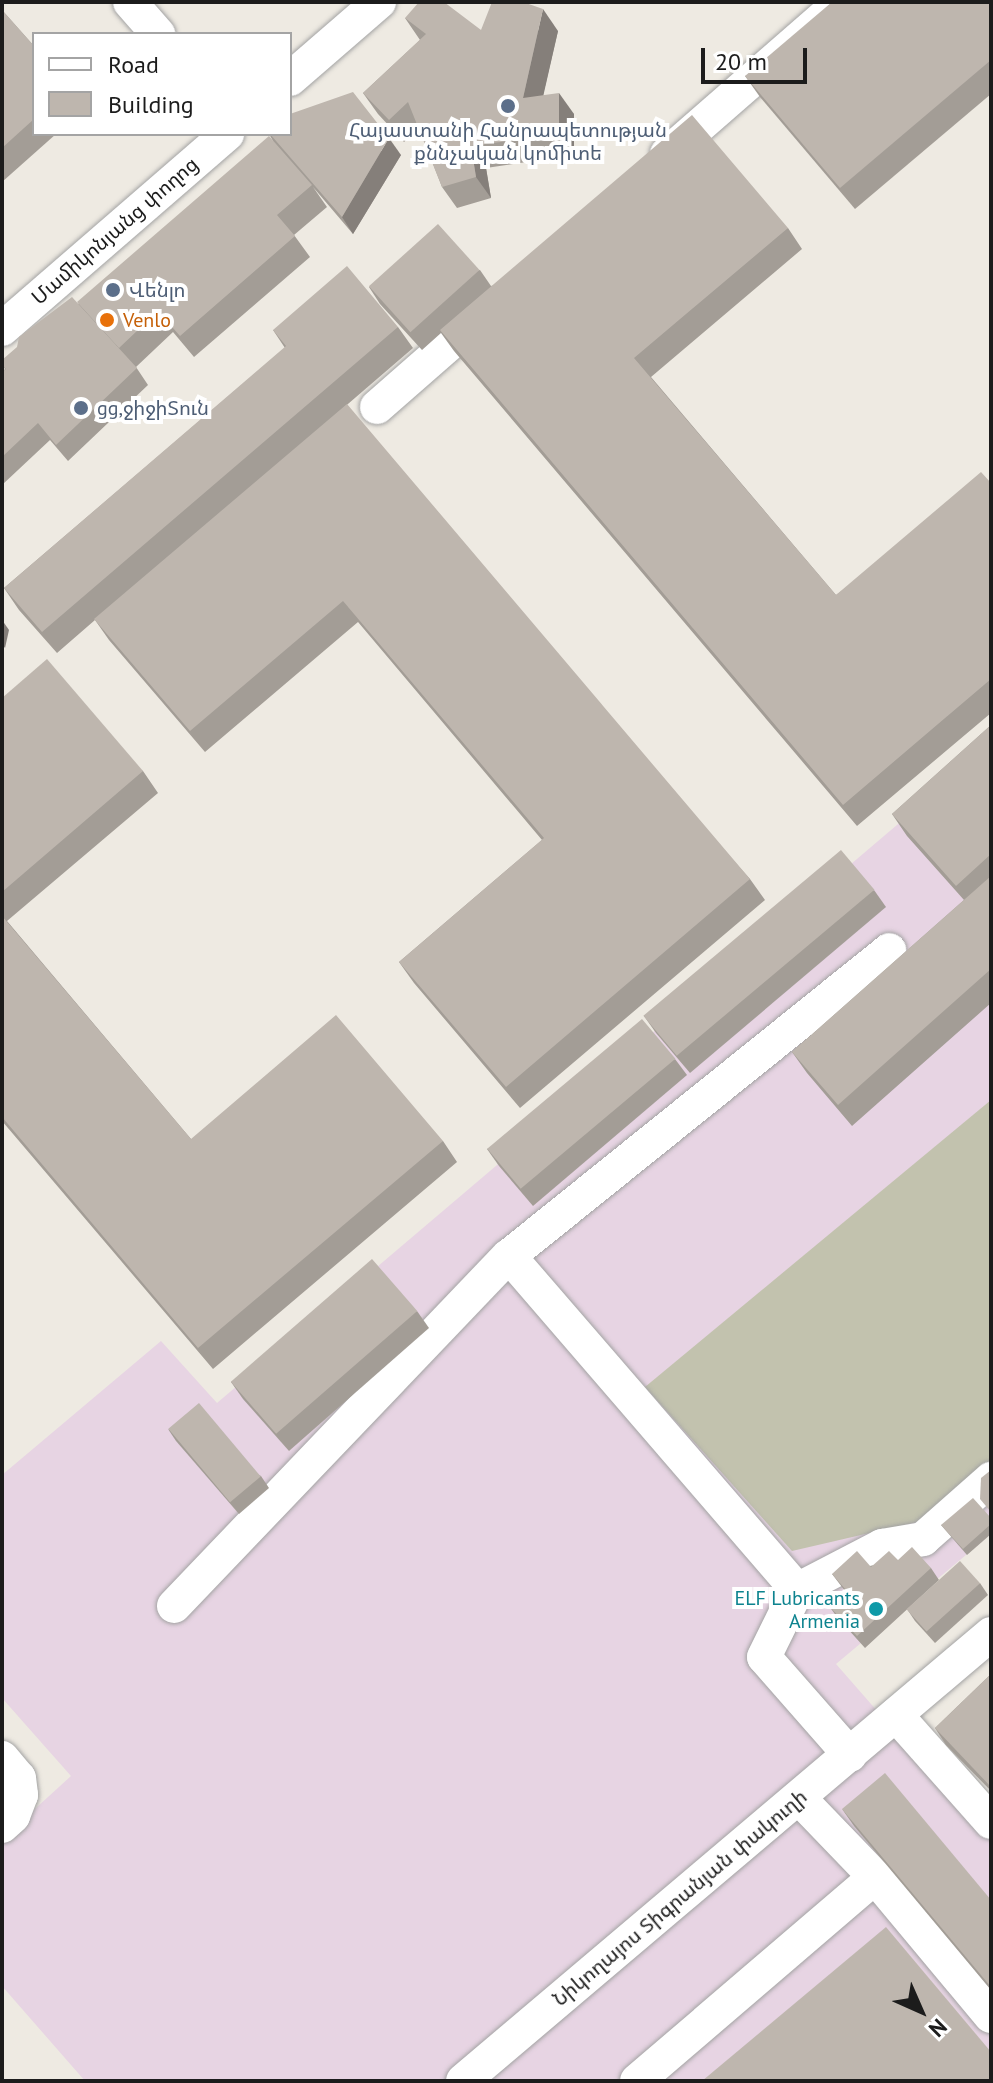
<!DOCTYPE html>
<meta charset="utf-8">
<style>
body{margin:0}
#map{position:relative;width:993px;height:2083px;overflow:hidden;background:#eeeae2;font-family:"PT Sans","Noto Sans Armenian",sans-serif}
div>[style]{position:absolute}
.industrial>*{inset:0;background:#e7d4e3}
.construction>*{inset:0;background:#c2c2ae}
.roads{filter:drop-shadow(0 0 2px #a3a3a3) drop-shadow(0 0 2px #a3a3a3)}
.minor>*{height:34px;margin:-17px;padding:0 17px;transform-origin:17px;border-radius:17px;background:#fff}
.wall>*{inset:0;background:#a39d96}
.shaded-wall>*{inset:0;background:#857f7a}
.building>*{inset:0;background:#beb6ae;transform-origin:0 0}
.dots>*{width:22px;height:22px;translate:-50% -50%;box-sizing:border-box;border:4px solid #fff;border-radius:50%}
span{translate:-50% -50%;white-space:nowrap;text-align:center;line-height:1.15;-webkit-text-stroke:8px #fff;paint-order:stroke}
.service-label{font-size:20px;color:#4e5e75}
.left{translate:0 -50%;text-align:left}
.street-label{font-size:20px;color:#1c1c1c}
.food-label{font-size:20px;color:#c56008}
.culture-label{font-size:20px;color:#0d838f}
.right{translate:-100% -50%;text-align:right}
.frame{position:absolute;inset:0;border:4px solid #1c1c1c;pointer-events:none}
.legend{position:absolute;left:32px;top:32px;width:260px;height:104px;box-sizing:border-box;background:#fff;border:2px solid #a4a4a4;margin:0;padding:10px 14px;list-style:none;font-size:24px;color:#1c1c1c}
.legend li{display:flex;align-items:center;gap:16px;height:40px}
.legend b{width:40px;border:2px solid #a4a4a4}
.north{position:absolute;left:881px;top:1971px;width:80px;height:80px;-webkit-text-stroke:6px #fff;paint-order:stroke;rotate:135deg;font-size:22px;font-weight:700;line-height:32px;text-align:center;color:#1c1c1c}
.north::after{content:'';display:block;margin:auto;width:28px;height:36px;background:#1c1c1c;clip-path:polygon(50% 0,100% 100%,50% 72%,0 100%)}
.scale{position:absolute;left:701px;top:48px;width:106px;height:36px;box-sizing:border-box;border:4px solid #1c1c1c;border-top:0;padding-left:10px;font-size:24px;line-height:28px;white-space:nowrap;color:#1c1c1c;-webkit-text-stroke:6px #fff;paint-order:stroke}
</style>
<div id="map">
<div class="industrial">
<i style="clip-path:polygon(991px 745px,991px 1534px,836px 1664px,991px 1841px,991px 2081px,85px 2081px,2px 1986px,2px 1839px,71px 1776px,2px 1698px,2px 1475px,161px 1341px,217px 1403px)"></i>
</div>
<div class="construction">
<i style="clip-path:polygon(991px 1100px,991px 1467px,917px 1522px,792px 1551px,645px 1387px)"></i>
</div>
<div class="roads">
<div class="minor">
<i style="left:130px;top:2px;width:43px;rotate:48.8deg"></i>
<i style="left:290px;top:79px;width:118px;rotate:-40.9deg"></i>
<i style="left:667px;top:154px;width:231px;rotate:-41.1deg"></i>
<i style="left:2px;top:329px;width:298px;rotate:-40.9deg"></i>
<i style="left:377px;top:407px;width:140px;rotate:-41.2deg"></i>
<i style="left:509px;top:1256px;width:441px;rotate:49.2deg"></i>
<i style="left:174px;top:1606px;width:484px;rotate:-46.3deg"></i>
<i style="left:509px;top:1256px;width:488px;rotate:-38.8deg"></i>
<i style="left:896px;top:1715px;width:143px;rotate:48.4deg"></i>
<i style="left:850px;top:1755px;width:130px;rotate:-131.3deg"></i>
<i style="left:764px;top:1657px;width:75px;rotate:-63.8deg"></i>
<i style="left:797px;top:1590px;width:96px;rotate:-27.4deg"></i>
<i style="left:882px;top:1546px;width:42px;rotate:-9.7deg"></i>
<i style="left:923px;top:1539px;width:91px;rotate:-41.4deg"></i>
<i style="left:2px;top:1758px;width:26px;rotate:50deg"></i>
<i style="left:19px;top:1778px;width:17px;rotate:83deg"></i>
<i style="left:21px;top:1795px;width:22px;rotate:111deg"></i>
<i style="left:13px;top:1816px;width:15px;rotate:138deg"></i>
<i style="left:799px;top:1798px;width:110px;rotate:46.1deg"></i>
<i style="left:875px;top:1877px;width:181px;rotate:50.2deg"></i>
<i style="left:463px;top:2081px;width:692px;rotate:-40.25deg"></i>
<i style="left:637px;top:2081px;width:313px;rotate:-40.6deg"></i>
</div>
</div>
<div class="wall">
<i style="clip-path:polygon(991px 2px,991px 94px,855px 209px,760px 97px,745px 76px)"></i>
<i style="clip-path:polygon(2px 10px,34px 46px,34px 134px,56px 134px,2px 182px)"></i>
<i style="clip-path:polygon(405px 18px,481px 30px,558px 31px,543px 95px,574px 114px,574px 155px,486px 168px,491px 198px,457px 208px,442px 187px,419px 128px,404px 142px,378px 114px,363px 93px,420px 40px)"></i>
<i style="clip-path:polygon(269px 134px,290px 134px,401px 155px,353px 234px,313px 187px,327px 207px,294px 235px,310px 257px,194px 357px,173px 332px,136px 367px,148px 385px,68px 461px,50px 440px,2px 485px,2px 372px,5px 369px,2px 365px,78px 304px,273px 141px)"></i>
<i style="clip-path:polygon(788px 228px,802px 249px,651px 377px,836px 595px,991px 483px,991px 713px,857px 826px,454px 351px,441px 333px,422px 350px,380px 304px,369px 287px,480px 270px,491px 286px)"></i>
<i style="clip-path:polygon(398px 327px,413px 348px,334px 416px,750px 879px,765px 900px,520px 1108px,414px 983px,399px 962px,542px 840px,358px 622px,205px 752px,109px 640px,95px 620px,57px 653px,19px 610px,4px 588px,285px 348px,273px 330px)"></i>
<i style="clip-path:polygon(2px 698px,143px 771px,158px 793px,7px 921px,191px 1139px,443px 1141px,457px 1162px,213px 1369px,2px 1121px)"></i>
<i style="clip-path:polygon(991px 725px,991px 1003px,852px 1126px,807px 1073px,792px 1052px,964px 900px,907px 836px,892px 814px)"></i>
<i style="clip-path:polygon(874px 890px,886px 907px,690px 1073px,656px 1033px,644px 1016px)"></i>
<i style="clip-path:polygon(675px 1059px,687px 1075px,533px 1206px,499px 1166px,487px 1149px)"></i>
<i style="clip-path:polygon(417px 1311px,429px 1328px,289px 1451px,243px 1399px,231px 1382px)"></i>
<i style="clip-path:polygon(168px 1429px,261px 1476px,269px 1488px,239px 1514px,176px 1441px)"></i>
<i style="clip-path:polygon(991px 1518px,991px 1534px,967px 1555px,941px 1525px)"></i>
<i style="clip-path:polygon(898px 1560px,931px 1568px,939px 1580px,865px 1648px,837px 1617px,829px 1606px,845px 1591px,832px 1574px)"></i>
<i style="clip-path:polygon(980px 1583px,988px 1595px,935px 1643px,915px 1621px,907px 1609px)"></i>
<i style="clip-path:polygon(991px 1674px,991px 1791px,946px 1745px,935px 1728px)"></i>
<i style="clip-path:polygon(842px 1809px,991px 1900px,991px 1990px,854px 1826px)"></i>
</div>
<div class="shaded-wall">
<i style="clip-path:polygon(543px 9px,558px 31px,538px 119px,523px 98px)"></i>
<i style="clip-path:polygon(559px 93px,574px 114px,574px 155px,559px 134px)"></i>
<i style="clip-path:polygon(389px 138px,401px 155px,353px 234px,342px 217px)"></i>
<i style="clip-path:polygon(471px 146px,486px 168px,491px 198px,476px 177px)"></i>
<i style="clip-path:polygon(2px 620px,9px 630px,5px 648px,2px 644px)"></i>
</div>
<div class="building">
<i style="clip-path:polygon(419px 2px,444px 2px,481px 30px,492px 2px,523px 2px,543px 9px,523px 98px,559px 93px,559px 134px,471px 146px,476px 177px,442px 187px,408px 102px,389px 120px,363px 93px,426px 34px,405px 18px)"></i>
<i style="clip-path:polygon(832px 2px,991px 2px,991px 60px,840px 188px,745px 76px)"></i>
<i style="clip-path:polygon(2px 10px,34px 46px,34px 119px,2px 148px)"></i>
<i style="clip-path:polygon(353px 92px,389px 138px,342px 217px,270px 134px,290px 134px,290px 114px)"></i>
<i style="clip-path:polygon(692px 115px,788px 228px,634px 358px,836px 595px,981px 472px,991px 483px,991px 679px,843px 805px,440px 330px)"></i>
<i style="clip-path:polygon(269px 136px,312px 185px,277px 215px,295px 236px,180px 336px,158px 311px,119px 348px,77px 302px)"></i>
<i style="left:438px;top:224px;width:62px;height:93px;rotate:48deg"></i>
<i style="clip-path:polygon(347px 266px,398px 327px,42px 632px,4px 588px,286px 346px,273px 330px)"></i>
<i style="clip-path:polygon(72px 297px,137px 368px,56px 445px,38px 423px,2px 457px,2px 372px,6px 369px,2px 365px,2px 360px,17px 347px,19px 337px)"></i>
<i style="clip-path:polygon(347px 404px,750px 879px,506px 1087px,399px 962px,544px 838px,343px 601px,190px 731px,94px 619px)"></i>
<i style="clip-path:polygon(47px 659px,143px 771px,2px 892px,2px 698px)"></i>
<i style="clip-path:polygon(991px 725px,991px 854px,956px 886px,892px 814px)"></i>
<i style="left:841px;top:850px;width:52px;height:258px;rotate:50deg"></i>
<i style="clip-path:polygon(991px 876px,991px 969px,838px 1105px,792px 1052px)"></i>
<i style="clip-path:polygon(2px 916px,191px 1139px,336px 1015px,443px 1141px,198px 1348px,2px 1117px)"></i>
<i style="left:642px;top:1019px;width:52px;height:202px;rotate:50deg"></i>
<i style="left:372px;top:1259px;width:69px;height:187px;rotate:49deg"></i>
<i style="left:199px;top:1403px;width:96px;height:40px;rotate:50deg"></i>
<i style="clip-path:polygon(991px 1470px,991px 1512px,980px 1499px,981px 1478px)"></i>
<i style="clip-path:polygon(973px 1498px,991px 1518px,991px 1524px,963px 1549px,941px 1525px)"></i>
<i style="clip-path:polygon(912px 1547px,931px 1568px,857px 1636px,829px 1606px,846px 1590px,832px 1574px,857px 1551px,871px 1567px,889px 1551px,898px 1560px)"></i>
<i style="left:960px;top:1561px;width:30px;height:72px;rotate:48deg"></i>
<i style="clip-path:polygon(991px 1674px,991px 1787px,935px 1728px)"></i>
<i style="clip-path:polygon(885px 1773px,991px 1900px,991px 1987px,842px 1809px)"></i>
<i style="clip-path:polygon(886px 1927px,991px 2052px,991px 2080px,990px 2081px,702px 2081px)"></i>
</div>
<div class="dots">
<i style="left:508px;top:106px;background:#5c6f8a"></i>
<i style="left:113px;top:290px;background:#5c6f8a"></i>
<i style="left:107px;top:320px;background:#e8710a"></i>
<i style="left:81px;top:408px;background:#5c6f8a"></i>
<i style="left:876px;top:1609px;background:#0f9aa8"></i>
</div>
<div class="service-label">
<span style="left:508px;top:142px">Հայաստանի Հանրապետության<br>քննչական կոմիտե</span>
<span class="left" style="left:129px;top:290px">Վենլո</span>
<span class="left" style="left:97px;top:408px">gg,ջիջիՏուն</span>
</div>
<div class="street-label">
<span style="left:115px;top:231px;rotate:-41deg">Մամիկոնյանց փողոց</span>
<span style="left:680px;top:1898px;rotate:-40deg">Նիկողայոս Տիգրանյան փակուղի</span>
</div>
<div class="food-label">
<span class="left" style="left:123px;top:320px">Venlo</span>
</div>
<div class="culture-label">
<span class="right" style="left:860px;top:1610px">ELF Lubricants<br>Armenia</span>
</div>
<div class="frame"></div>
<ul class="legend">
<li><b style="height:10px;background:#fff"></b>Road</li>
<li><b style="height:22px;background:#beb6ae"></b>Building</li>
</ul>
<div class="north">N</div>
<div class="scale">20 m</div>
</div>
